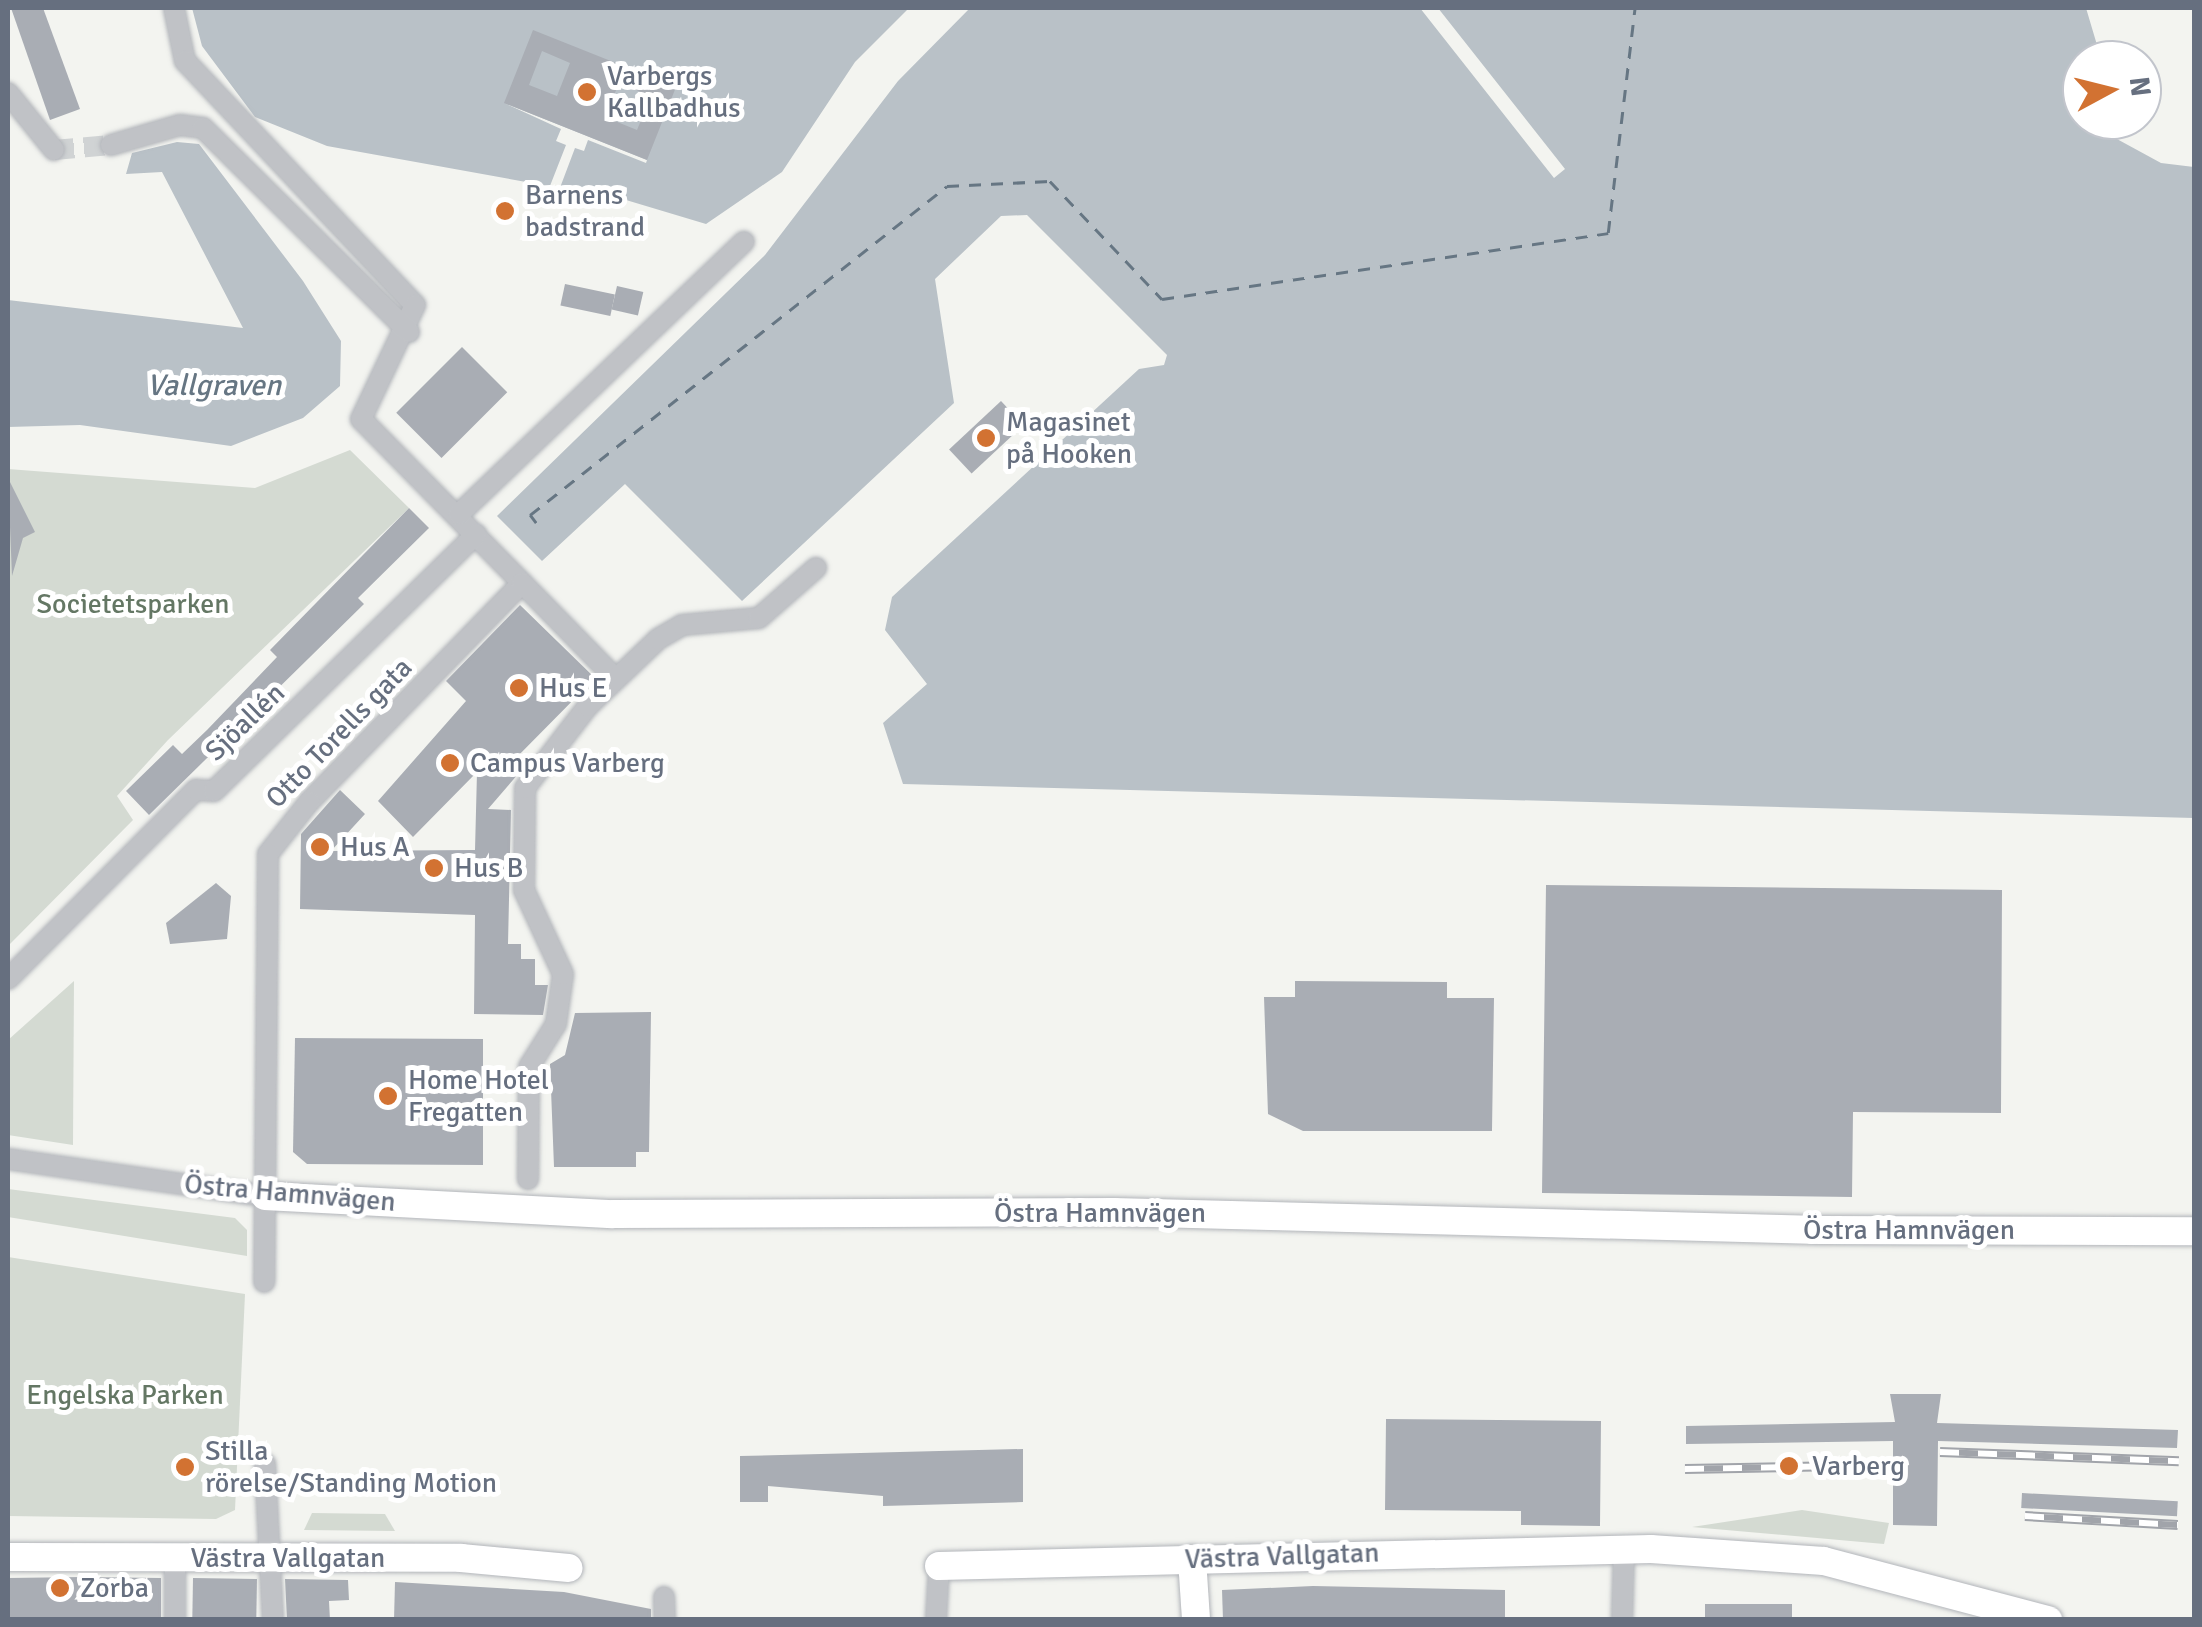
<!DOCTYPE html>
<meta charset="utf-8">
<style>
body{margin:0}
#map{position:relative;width:2202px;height:1627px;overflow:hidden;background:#f3f4f0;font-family:Signika,sans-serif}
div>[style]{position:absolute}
.green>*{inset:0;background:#d4dad2}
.water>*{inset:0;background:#b9c1c7}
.pier>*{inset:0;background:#f3f4f0}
.ferry>*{height:2.5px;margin-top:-1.25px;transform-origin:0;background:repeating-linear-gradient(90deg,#667683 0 12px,transparent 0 22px)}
.building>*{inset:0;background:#a9adb4;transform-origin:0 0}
.street-tunnel>*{height:20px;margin-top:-10px;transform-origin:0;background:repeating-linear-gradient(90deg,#d0d3d4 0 20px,transparent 0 30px)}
.roads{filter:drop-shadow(0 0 2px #b2b5ba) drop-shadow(0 0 2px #b2b5ba)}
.street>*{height:20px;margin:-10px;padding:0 10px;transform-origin:10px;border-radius:10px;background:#c0c2c6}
.secondary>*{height:28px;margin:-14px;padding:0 14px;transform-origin:14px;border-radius:14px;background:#fff}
.rail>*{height:10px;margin-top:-5px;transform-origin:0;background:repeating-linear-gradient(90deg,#fff 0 19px,#a1a4aa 0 38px);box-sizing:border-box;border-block:2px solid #a1a4aa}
.dots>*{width:28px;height:28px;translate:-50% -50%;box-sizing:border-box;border:5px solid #fff;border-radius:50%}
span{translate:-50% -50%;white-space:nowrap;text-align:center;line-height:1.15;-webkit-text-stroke:10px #fff;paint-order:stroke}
.poi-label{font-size:28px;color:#666f7f}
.left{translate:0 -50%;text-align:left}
.park-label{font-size:28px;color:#647764}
.street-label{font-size:28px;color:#666f7f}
.water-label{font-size:30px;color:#667683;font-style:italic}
.frame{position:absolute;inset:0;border:10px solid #666f7f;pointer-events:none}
.north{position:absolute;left:2062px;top:40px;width:100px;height:100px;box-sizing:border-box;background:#fff;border:2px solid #c2c5cc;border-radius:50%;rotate:83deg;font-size:28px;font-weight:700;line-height:40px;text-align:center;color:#666f7f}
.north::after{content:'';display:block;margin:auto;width:35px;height:45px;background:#d27232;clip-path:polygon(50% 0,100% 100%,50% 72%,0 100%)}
</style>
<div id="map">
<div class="green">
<i style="clip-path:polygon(350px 450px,409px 508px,168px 740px,117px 796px,133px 820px,8px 946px,8px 469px,255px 488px)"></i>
<i style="clip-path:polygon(74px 981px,73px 1145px,8px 1135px,8px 1040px)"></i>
<i style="clip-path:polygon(8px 1189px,235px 1218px,247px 1230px,247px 1256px,8px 1217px)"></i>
<i style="clip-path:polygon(8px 1257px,245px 1294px,235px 1510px,216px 1519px,8px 1516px)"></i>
<i style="clip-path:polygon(1802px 1510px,1889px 1523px,1884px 1544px,1692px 1527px)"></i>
<i style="clip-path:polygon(312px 1513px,385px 1514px,395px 1531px,304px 1530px)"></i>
</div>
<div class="water">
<i style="clip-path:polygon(192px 8px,909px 8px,855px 62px,782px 172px,706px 224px,626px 200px,327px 146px,255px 117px,202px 46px)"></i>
<i style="clip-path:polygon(970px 8px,1420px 8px,1554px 178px,1565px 169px,1438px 8px,2086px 8px,2100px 55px,2082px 60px,2082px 120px,2161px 163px,2194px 167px,2194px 818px,903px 784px,883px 723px,927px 684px,885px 630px,892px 597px,1139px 369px,1164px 365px,1167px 355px,1027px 215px,1001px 216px,935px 279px,954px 403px,742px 601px,625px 484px,542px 561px,497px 516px,765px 255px,898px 81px)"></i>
<i style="clip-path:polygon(177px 142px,199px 144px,303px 281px,341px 341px,340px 386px,303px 418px,231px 446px,80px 425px,8px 427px,8px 300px,243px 328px,162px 172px,126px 174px,132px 153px)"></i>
</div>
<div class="pier">
<i style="clip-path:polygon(504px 103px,647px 160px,646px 163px,588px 140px,584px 151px,575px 148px,558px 193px,548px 191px,566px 145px,556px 141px,561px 129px)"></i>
</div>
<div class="ferry">
<i style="left:536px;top:523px;width:10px;rotate:-127deg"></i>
<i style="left:530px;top:515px;width:531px;rotate:-38.27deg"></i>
<i style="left:947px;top:186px;width:103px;rotate:-2.8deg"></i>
<i style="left:1050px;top:181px;width:163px;rotate:46.5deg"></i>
<i style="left:1162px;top:299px;width:451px;rotate:-8.4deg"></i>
<i style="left:1608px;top:233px;width:227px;rotate:-83.2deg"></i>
</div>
<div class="building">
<i style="clip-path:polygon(11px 8px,43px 8px,80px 109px,50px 120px)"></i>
<i style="clip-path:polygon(evenodd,533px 30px,676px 87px,647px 160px,504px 103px,533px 30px,542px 51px,570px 63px,557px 96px,529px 85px,542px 51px,533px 30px,619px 83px,651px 96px,637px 130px,605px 117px,619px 83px)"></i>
<i style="left:565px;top:284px;width:51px;height:22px;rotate:12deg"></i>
<i style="left:617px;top:286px;width:27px;height:24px;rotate:13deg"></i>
<i style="left:462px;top:347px;width:64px;height:93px;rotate:45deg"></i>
<i style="left:1001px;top:401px;width:33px;height:71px;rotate:47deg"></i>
<i style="clip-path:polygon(8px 478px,35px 532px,23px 538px,12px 576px)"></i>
<i style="clip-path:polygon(409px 508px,429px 528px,358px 598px,364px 604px,149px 815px,126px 791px,173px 745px,182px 754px,207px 730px,277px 657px,270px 650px)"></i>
<i style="clip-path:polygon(520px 605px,595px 678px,510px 764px,519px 773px,488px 809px,511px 810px,508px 944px,521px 944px,521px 959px,535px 959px,535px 985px,548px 985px,543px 1015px,474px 1014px,475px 915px,300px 909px,301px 834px,340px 790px,365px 814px,331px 851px,475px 850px,477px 772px,413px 837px,378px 801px,466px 701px,446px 681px)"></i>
<i style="clip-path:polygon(216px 883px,231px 896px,227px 939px,170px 944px,166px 923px)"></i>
<i style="clip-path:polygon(1546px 885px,2002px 890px,2001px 1113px,1853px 1112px,1852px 1197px,1542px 1193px)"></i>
<i style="clip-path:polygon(1295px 981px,1447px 982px,1447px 998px,1494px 998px,1492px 1131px,1303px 1131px,1268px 1114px,1264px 997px,1295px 997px)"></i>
<i style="clip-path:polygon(651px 1012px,649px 1152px,636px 1152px,636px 1167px,554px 1167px,550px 1064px,565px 1055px,575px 1013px)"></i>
<i style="clip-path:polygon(295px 1038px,483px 1039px,483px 1165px,307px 1164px,293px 1152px)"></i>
<i style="clip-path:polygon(1890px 1394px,1941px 1394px,1937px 1423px,2178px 1430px,2177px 1448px,1938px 1441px,1937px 1526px,1893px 1525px,1893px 1441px,1686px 1444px,1686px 1426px,1895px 1422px)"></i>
<i style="clip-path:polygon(1386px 1419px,1601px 1421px,1600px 1526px,1521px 1525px,1521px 1511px,1385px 1510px)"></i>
<i style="clip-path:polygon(1023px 1449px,1023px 1502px,883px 1506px,883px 1496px,768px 1486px,768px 1502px,740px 1502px,740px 1456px)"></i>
<i style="left:2022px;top:1493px;width:156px;height:15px;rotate:3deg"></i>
<i style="clip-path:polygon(82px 1577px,161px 1578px,161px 1620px,8px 1620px,8px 1578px)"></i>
<i style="left:193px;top:1578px;width:64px;height:42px;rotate:1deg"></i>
<i style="clip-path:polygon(285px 1579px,348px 1580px,349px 1600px,329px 1601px,330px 1620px,287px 1620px)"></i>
<i style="clip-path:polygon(395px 1582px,564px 1592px,651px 1609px,651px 1620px,394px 1620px)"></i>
<i style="clip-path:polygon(1313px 1586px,1505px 1590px,1505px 1620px,1223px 1620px,1222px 1590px)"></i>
<i style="left:1705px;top:1604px;width:87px;height:16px"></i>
</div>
<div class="street-tunnel">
<i style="left:54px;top:150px;width:57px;rotate:-5deg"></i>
</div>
<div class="roads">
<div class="street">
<i style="left:174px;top:8px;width:54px;rotate:78.3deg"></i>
<i style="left:185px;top:61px;width:335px;rotate:46.7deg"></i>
<i style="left:415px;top:305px;width:126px;rotate:115.3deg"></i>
<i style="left:361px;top:419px;width:230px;rotate:45.5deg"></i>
<i style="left:522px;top:583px;width:305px;rotate:134.2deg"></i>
<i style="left:309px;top:802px;width:66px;rotate:128.3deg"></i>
<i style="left:268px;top:854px;width:428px;rotate:90.5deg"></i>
<i style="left:8px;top:93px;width:73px;rotate:51.1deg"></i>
<i style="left:111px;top:145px;width:72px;rotate:-16.2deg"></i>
<i style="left:180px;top:125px;width:23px;rotate:7deg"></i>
<i style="left:203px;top:128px;width:290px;rotate:44.7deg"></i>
<i style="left:459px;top:514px;width:394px;rotate:-43.7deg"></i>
<i style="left:522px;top:583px;width:133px;rotate:45.6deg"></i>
<i style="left:8px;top:979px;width:267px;rotate:-45.2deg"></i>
<i style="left:196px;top:790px;width:18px;rotate:3deg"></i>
<i style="left:214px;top:791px;width:367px;rotate:-44.4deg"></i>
<i style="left:8px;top:1159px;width:260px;rotate:8.2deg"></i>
<i style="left:528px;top:1179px;width:112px;rotate:-89.5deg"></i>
<i style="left:529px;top:1067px;width:51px;rotate:-57.9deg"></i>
<i style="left:556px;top:1024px;width:50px;rotate:-82deg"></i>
<i style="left:563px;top:974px;width:93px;rotate:-114.9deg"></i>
<i style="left:524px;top:890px;width:102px;rotate:-89.4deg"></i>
<i style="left:525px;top:788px;width:103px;rotate:-52.5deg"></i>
<i style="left:588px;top:706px;width:97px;rotate:-43.7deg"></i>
<i style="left:658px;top:639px;width:28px;rotate:-30deg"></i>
<i style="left:682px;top:625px;width:77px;rotate:-5.2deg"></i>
<i style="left:759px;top:618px;width:76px;rotate:-41.3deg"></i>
<i style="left:265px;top:1464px;width:156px;rotate:87.1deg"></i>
<i style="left:664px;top:1597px;width:23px;rotate:88deg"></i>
<i style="left:175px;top:1620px;width:61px;rotate:-90deg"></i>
<i style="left:936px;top:1620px;width:54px;rotate:-86.8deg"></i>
<i style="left:1622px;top:1620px;width:72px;rotate:-88.4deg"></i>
</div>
<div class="secondary">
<i style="left:265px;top:1196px;width:348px;rotate:3deg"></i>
<i style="left:613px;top:1214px;width:501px;rotate:-0.23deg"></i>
<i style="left:1114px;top:1212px;width:706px;rotate:1.46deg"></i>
<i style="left:1820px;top:1230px;width:374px;rotate:0.2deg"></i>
<i style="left:8px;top:1557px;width:453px;rotate:0.1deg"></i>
<i style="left:461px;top:1558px;width:108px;rotate:5.3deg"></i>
<i style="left:1192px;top:1559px;width:61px;rotate:86.2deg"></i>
<i style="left:939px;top:1566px;width:712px;rotate:-1.37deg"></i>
<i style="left:1651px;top:1549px;width:173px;rotate:4deg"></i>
<i style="left:1824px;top:1561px;width:232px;rotate:14.8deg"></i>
</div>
</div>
<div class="rail">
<i style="left:1940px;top:1452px;width:239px;rotate:2.2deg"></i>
<i style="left:1685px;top:1469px;width:206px;rotate:-1.1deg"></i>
<i style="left:2025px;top:1516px;width:153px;rotate:3.4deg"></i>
</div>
<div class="dots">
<i style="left:587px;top:92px;background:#d27232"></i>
<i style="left:505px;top:211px;background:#d27232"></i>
<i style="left:986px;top:438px;background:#d27232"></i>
<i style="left:519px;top:688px;background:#d27232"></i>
<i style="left:450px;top:763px;background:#d27232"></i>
<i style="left:320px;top:847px;background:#d27232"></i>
<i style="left:434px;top:868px;background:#d27232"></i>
<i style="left:388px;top:1096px;background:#d27232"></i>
<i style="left:1789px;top:1466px;background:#d27232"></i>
<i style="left:185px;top:1467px;background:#d27232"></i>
<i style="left:60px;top:1588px;background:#d27232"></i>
</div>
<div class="poi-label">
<span class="left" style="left:607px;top:92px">Varbergs<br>Kallbadhus</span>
<span class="left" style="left:525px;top:211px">Barnens<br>badstrand</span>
<span class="left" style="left:1006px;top:438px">Magasinet<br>på Hooken</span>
<span class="left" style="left:539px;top:688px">Hus E</span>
<span class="left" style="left:470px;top:763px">Campus Varberg</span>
<span class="left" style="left:340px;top:847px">Hus A</span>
<span class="left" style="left:454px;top:868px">Hus B</span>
<span class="left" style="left:408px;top:1096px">Home Hotel<br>Fregatten</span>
<span class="left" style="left:205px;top:1467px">Stilla<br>rörelse/Standing Motion</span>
<span class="left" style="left:1812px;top:1466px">Varberg</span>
<span class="left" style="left:80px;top:1588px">Zorba</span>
</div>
<div class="park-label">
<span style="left:133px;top:604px">Societetsparken</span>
<span style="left:125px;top:1395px">Engelska Parken</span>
</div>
<div class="street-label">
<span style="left:245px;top:722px;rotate:-44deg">Sjöallén</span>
<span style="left:339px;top:733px;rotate:-46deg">Otto Torells gata</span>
<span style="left:290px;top:1193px;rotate:5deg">Östra Hamnvägen</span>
<span style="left:1100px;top:1213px">Östra Hamnvägen</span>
<span style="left:1909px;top:1230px">Östra Hamnvägen</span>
<span style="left:1282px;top:1556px;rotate:-2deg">Västra Vallgatan</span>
<span style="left:288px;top:1558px">Västra Vallgatan</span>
</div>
<div class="water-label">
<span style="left:214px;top:386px">Vallgraven</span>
</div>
<div class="frame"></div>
<div class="north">N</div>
</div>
